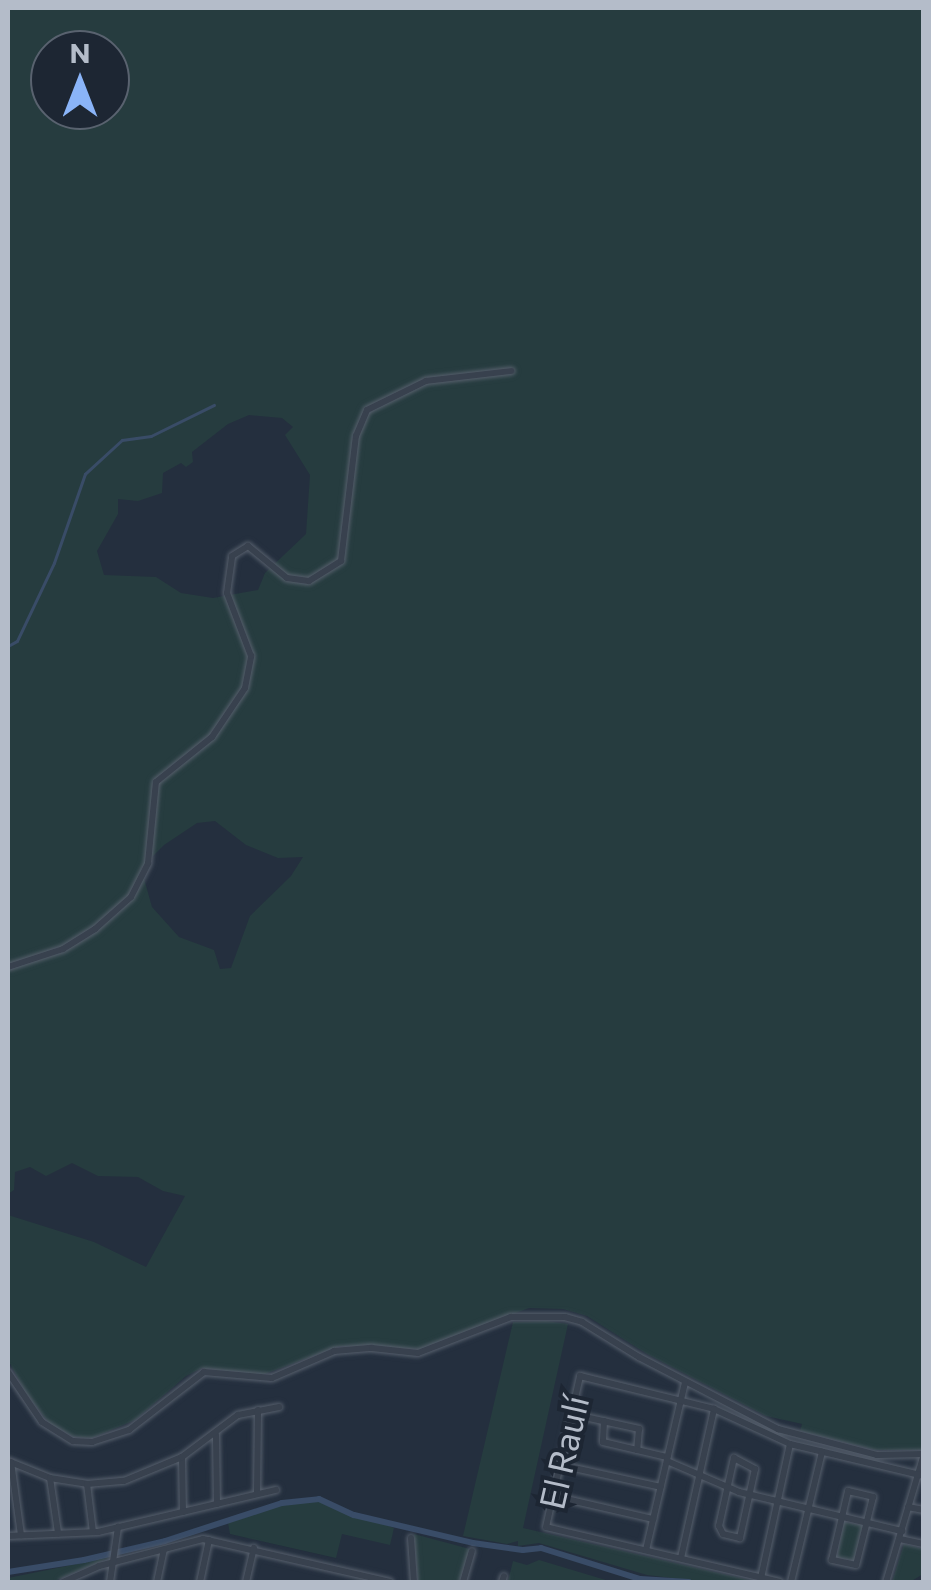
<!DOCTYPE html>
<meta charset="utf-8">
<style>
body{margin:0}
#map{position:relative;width:931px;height:1590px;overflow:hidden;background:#242f3e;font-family:Commissioner,sans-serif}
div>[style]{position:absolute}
.green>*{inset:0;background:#263c3f;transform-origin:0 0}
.stream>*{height:2.5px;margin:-1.25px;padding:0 1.25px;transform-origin:1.25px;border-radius:1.25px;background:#394c67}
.canal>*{height:6px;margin:-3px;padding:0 3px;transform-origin:3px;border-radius:3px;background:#394c67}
.roads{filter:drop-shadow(0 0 2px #565f6c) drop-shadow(0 0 2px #565f6c)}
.minor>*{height:6px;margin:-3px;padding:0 3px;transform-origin:3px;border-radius:3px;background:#38414e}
span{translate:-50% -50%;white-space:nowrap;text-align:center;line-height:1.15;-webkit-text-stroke:8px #1d2633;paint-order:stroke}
.street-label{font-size:35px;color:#b4bcc9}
.frame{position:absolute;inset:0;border:10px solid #b4bcc9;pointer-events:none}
.north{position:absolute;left:30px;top:30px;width:100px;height:100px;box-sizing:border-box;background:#1d2633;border:2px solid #59626f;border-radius:50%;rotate:0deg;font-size:28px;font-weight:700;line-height:40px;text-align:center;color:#b4bcc9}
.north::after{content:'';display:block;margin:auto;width:35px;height:45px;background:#8ab4f8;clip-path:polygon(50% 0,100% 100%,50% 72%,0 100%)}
</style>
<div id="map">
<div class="green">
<i style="clip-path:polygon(evenodd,8px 8px,923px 8px,923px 1450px,875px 1450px,800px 1431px,802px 1424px,766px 1416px,647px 1354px,587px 1316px,563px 1309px,529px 1308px,420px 1349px,340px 1346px,262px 1375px,202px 1368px,186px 1376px,135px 1420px,92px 1438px,74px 1437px,49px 1423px,26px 1393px,8px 1360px,8px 1215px,94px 1242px,146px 1267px,185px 1196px,163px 1191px,138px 1177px,98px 1176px,72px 1163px,46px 1176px,30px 1167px,15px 1172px,14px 1190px,8px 1194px,8px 8px,50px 50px,110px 50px,110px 110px,50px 110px,50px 50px,8px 8px,249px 415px,282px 418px,293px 427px,285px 435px,310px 475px,306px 534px,265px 573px,258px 590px,213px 598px,181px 593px,156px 577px,104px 575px,97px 551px,118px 514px,118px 499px,138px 501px,162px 493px,163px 473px,181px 463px,186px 467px,193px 462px,192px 452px,228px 424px,249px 415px,8px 8px,215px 821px,246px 845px,278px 858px,303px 857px,291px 876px,250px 916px,231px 968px,220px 969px,214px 950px,179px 937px,152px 907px,141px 868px,164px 845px,197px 823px,215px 821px)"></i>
<i style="clip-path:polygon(546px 1321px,568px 1324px,523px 1528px,758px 1582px,703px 1582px,647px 1575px,539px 1543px,518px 1546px,518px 1541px,507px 1544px,463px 1536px,513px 1322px)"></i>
<i style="clip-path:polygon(319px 1499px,394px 1528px,390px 1545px,342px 1534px,336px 1558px,230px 1534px,228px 1523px,282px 1503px)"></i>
<i style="left:844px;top:1522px;width:20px;height:36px;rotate:11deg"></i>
<i style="clip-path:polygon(414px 1534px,470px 1549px,459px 1582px,418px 1582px)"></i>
<i style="clip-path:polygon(904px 1544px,923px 1549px,923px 1574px,910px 1582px,892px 1582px)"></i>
<i style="clip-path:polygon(111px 1557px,52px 1582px,8px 1582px,8px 1578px)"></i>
<i style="clip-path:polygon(539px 1560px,609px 1581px,609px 1582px,508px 1581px,513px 1561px,527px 1565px)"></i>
</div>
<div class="stream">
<i style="left:8px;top:646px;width:10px;rotate:-29deg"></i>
<i style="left:17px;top:641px;width:86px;rotate:-64.6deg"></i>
<i style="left:54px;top:563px;width:94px;rotate:-70.8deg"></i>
<i style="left:85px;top:474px;width:50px;rotate:-42.6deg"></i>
<i style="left:122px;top:440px;width:29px;rotate:-8deg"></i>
<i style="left:151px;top:436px;width:70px;rotate:-26.2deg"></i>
<i style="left:920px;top:1582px;width:4px;rotate:-14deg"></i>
</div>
<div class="canal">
<i style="left:8px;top:1572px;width:77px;rotate:-9deg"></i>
<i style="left:84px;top:1560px;width:83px;rotate:-13.2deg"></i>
<i style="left:165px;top:1541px;width:123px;rotate:-18deg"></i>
<i style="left:282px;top:1503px;width:37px;rotate:-6deg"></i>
<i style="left:319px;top:1499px;width:38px;rotate:25deg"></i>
<i style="left:354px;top:1515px;width:122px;rotate:13.2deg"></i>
<i style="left:473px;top:1543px;width:50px;rotate:8deg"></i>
<i style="left:523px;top:1550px;width:18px;rotate:-6deg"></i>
<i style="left:541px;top:1548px;width:104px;rotate:17.4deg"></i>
<i style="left:640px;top:1579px;width:49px;rotate:3.5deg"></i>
</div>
<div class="roads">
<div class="minor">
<i style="left:8px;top:967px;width:58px;rotate:-18.1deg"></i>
<i style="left:63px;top:949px;width:38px;rotate:-32deg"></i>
<i style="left:95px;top:929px;width:48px;rotate:-41.6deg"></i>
<i style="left:131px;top:897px;width:38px;rotate:-63deg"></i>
<i style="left:148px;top:863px;width:81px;rotate:-84.4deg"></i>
<i style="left:156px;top:782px;width:72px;rotate:-38.8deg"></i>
<i style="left:212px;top:737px;width:59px;rotate:-56deg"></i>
<i style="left:245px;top:688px;width:33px;rotate:-79deg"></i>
<i style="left:251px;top:656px;width:67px;rotate:-110.9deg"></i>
<i style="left:227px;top:593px;width:37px;rotate:-82deg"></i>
<i style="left:232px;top:556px;width:19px;rotate:-32deg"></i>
<i style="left:248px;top:546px;width:50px;rotate:39.4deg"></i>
<i style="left:287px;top:578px;width:22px;rotate:8deg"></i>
<i style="left:309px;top:581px;width:38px;rotate:-32deg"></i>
<i style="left:341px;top:561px;width:126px;rotate:-83.2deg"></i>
<i style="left:356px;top:436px;width:28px;rotate:-67deg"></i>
<i style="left:367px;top:410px;width:66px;rotate:-26.2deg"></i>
<i style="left:426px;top:381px;width:86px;rotate:-6.7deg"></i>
<i style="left:8px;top:1372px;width:60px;rotate:55.8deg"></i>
<i style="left:42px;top:1422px;width:36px;rotate:32deg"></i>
<i style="left:73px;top:1441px;width:19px;rotate:3deg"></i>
<i style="left:92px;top:1442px;width:39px;rotate:-18deg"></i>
<i style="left:129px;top:1430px;width:95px;rotate:-37.7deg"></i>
<i style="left:204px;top:1372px;width:68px;rotate:5deg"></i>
<i style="left:272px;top:1378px;width:68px;rotate:-23.5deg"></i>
<i style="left:334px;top:1351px;width:38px;rotate:-5deg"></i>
<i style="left:372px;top:1348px;width:46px;rotate:6.2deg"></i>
<i style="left:418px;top:1353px;width:100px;rotate:-21.2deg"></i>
<i style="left:511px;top:1317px;width:54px"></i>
<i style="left:565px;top:1317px;width:18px;rotate:16deg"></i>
<i style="left:582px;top:1322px;width:67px;rotate:31.6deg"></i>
<i style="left:639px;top:1357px;width:157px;rotate:27.4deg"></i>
<i style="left:778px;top:1429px;width:102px;rotate:14.7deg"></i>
<i style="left:877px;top:1455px;width:47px;rotate:-1.2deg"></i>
<i style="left:924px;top:1454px;width:134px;rotate:106.5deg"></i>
<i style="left:571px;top:1414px;width:70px;rotate:12.4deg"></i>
<i style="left:639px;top:1429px;width:21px;rotate:95deg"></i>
<i style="left:604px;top:1421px;width:21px;rotate:93deg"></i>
<i style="left:603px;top:1442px;width:66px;rotate:13.2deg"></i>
<i style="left:216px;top:1435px;width:69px;rotate:89.2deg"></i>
<i style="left:182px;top:1457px;width:55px;rotate:89deg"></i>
<i style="left:734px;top:1458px;width:24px;rotate:28deg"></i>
<i style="left:755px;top:1469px;width:71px;rotate:102.3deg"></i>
<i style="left:740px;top:1538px;width:17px;rotate:-167deg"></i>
<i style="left:723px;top:1534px;width:9px;rotate:-117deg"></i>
<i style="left:719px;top:1526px;width:70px;rotate:-77.6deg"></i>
<i style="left:8px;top:1461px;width:45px;rotate:22deg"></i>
<i style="left:50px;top:1478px;width:37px;rotate:9deg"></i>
<i style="left:87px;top:1484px;width:37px;rotate:-5deg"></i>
<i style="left:124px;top:1481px;width:63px;rotate:-22.5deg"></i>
<i style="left:182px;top:1457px;width:70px;rotate:-36.9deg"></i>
<i style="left:238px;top:1415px;width:42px;rotate:-11deg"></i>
<i style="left:667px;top:1461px;width:78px;rotate:23.3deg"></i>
<i style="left:739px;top:1492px;width:168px;rotate:13.5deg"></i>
<i style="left:11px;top:1462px;width:74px;rotate:82.2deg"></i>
<i style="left:560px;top:1465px;width:103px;rotate:12.3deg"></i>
<i style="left:50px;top:1478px;width:56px;rotate:81.7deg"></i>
<i style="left:87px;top:1484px;width:48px;rotate:82.9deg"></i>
<i style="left:848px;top:1491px;width:26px;rotate:13deg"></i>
<i style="left:873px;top:1497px;width:70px;rotate:104deg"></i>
<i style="left:856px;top:1565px;width:25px;rotate:-168deg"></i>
<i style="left:832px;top:1560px;width:71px;rotate:-76.9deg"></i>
<i style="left:257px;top:1493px;width:83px;rotate:-89.3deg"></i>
<i style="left:553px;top:1496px;width:103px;rotate:13deg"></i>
<i style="left:908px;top:1507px;width:16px;rotate:11deg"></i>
<i style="left:8px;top:1536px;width:90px;rotate:-2.5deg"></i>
<i style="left:98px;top:1532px;width:183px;rotate:-13.3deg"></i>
<i style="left:411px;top:1538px;width:44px;rotate:86.1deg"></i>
<i style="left:900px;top:1539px;width:25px;rotate:12deg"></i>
<i style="left:646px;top:1550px;width:172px;rotate:-76.9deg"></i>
<i style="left:681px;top:1558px;width:153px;rotate:-77.5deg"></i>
<i style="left:761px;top:1578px;width:137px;rotate:-77.8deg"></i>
<i style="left:63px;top:1582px;width:39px;rotate:-24deg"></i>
<i style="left:99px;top:1566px;width:107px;rotate:-14.6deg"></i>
<i style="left:203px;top:1539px;width:192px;rotate:12.9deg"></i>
<i style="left:110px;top:1582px;width:56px;rotate:-81.7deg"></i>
<i style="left:157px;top:1582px;width:33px;rotate:-78deg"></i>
<i style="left:200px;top:1582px;width:43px;rotate:-77.9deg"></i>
<i style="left:246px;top:1582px;width:35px;rotate:-77deg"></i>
<i style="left:463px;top:1582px;width:32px;rotate:-74deg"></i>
<i style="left:502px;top:1582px;width:6px;rotate:-72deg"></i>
<i style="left:780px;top:1582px;width:240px;rotate:-166.8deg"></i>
<i style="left:546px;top:1527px;width:155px;rotate:-77.3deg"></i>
<i style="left:580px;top:1376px;width:138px;rotate:13.8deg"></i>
<i style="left:714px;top:1409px;width:84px;rotate:24.7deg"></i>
<i style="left:790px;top:1444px;width:138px;rotate:13.4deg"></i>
<i style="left:791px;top:1582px;width:134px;rotate:-76.6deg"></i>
</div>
</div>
<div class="street-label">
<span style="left:563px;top:1452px;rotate:-77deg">El Raulí</span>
</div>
<div class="frame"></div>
<div class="north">N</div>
</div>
